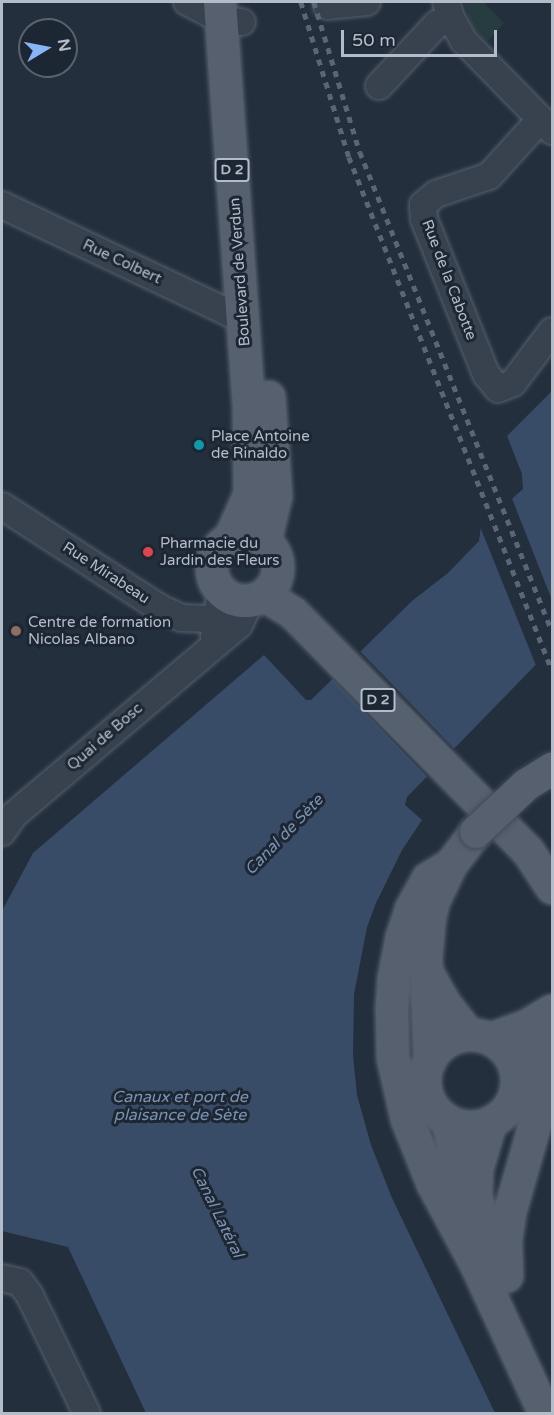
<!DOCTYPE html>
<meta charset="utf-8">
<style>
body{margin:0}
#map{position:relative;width:554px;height:1415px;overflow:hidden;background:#242f3e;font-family:"Varela Round",sans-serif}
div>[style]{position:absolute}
.green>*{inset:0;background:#263c3f}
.water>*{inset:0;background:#394c67}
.pier>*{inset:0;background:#242f3e;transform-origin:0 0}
.roads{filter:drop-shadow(0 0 2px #565f6c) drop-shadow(0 0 2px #565f6c)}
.minor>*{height:26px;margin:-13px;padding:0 13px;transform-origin:13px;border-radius:13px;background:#38414e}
.major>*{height:32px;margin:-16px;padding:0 16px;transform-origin:16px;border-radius:16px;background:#56606e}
.major>.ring{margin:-16px;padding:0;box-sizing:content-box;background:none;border:32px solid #56606e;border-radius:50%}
.rail>*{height:4.5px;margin-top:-2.25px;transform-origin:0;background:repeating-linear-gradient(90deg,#5a6575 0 6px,transparent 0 12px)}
.bridges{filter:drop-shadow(0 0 2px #414a57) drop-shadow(0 0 2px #414a57)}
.major-bridge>*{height:32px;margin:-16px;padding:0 16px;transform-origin:16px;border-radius:16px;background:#56606e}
.dots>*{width:16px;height:16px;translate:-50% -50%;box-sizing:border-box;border:3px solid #1d2633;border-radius:50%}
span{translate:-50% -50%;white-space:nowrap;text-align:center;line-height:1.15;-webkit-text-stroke:6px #1d2633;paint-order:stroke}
.shield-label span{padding:2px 4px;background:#1d2633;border:2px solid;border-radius:4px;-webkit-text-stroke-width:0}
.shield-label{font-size:14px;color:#b4bcc9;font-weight:700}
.street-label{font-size:15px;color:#b4bcc9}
.poi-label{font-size:15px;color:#b4bcc9}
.left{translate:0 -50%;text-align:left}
.water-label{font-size:16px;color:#7c92b1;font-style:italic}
.frame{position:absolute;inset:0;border:3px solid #b4bcc9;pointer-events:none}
.north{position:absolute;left:18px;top:18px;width:60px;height:60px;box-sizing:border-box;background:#1d2633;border:2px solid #59626f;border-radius:50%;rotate:80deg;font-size:16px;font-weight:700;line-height:24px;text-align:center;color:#b4bcc9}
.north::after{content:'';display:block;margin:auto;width:21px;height:27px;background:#8ab4f8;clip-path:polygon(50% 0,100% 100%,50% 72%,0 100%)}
.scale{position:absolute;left:341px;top:30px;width:156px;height:27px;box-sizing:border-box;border:3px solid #b4bcc9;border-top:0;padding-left:8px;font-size:18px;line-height:21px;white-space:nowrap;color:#b4bcc9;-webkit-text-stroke:4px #1d2633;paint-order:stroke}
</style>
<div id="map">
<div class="green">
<i style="clip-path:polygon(464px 2px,483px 2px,504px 23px,487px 42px,472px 26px)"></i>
</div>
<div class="water">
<i style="clip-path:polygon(552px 391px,552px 648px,407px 797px,405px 805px,422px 820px,402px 850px,376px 903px,367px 927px,354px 994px,353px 1056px,357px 1095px,371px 1145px,392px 1198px,495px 1413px,146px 1413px,68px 1247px,2px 1231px,2px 911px,33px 853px,264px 655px,306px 700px,311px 700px,412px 601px,448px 573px,479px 541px,481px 526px,523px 489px,522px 474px,507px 436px)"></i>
</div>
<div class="pier">
<i style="clip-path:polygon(511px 496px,552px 600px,552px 652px,537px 668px,479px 524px)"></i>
<i style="left:359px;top:650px;width:140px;height:39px;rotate:46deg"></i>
</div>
<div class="roads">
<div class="minor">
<i style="left:187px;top:2px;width:39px;rotate:27deg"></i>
<i style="left:222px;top:20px;width:20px;rotate:6deg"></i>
<i style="left:446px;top:2px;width:17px;rotate:73deg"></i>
<i style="left:451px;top:18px;width:26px;rotate:61deg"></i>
<i style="left:464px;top:41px;width:126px;rotate:45.6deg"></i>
<i style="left:327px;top:6px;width:40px;rotate:-5.7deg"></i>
<i style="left:379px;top:86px;width:85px;rotate:-46.9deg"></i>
<i style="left:437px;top:24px;width:15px;rotate:-23deg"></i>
<i style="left:540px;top:120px;width:76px;rotate:132.3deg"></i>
<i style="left:489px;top:176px;width:56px;rotate:161.2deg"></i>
<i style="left:436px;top:194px;width:17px;rotate:140deg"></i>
<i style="left:423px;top:205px;width:14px;rotate:86deg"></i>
<i style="left:424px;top:219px;width:167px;rotate:68.2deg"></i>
<i style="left:486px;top:374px;width:19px;rotate:51deg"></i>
<i style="left:498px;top:389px;width:16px;rotate:-22deg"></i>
<i style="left:513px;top:383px;width:65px;rotate:-53.1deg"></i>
<i style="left:2px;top:205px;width:266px;rotate:25.4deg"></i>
<i style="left:2px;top:506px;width:186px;rotate:32.9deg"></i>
<i style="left:158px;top:607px;width:26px;rotate:25deg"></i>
<i style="left:182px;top:618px;width:35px;rotate:2deg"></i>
<i style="left:214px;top:636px;width:45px;rotate:-81deg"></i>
<i style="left:2px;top:832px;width:21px;rotate:-55deg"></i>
<i style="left:14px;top:815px;width:18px;rotate:-41deg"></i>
<i style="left:28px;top:803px;width:276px;rotate:-40.2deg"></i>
<i style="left:239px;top:625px;width:26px;rotate:-65deg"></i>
<i style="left:2px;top:1278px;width:18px;rotate:13deg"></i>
<i style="left:20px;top:1282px;width:17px;rotate:54deg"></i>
<i style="left:30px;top:1296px;width:131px;rotate:64.2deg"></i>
</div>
<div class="major">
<i style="left:220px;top:2px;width:404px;rotate:85.9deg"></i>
<i style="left:249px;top:405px;width:89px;rotate:89.4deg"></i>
<i style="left:250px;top:494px;width:49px;rotate:114deg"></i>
<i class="ring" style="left:212px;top:535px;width:34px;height:34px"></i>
<i style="left:265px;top:542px;width:47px;rotate:-76.6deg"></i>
<i style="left:276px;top:496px;width:99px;rotate:-94deg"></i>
<i style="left:264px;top:595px;width:34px;rotate:32deg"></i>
<i style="left:293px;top:613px;width:334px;rotate:45.4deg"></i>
<i style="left:528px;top:851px;width:44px;rotate:57deg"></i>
<i style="left:451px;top:865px;width:27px;rotate:149deg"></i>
<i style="left:428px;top:879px;width:35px;rotate:119deg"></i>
<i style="left:411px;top:910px;width:28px;rotate:108deg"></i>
<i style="left:402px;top:937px;width:42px;rotate:101deg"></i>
<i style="left:394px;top:978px;width:32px;rotate:94deg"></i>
<i style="left:392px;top:1010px;width:48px;rotate:88.8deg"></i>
<i style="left:393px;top:1058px;width:63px;rotate:77.1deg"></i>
<i style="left:407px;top:1119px;width:70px;rotate:68.2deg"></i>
<i style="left:433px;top:1184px;width:93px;rotate:61.8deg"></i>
<i style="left:477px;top:1266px;width:163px;rotate:65.3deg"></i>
<i style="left:427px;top:972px;width:37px;rotate:61deg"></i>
<i style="left:445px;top:1004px;width:39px;rotate:52deg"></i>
<i class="ring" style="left:425px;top:1035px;width:60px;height:60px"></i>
<i style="left:491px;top:1039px;width:38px;rotate:-20deg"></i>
<i style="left:527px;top:1026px;width:29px;rotate:-31deg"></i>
<i style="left:430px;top:1061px;width:102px;rotate:-92.2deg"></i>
<i style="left:426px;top:959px;width:38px;rotate:-85deg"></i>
<i style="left:429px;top:921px;width:18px;rotate:-77deg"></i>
<i style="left:433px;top:903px;width:42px;rotate:-64.7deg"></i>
<i style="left:451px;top:865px;width:41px;rotate:-52.9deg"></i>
<i style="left:517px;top:1078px;width:52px;rotate:-54.5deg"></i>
<i style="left:547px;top:1036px;width:14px;rotate:-69deg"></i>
<i style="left:448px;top:1121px;width:78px;rotate:77.4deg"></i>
<i style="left:491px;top:1122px;width:49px;rotate:106.6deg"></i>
<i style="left:477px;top:1169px;width:27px;rotate:92deg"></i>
<i style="left:476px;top:1196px;width:82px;rotate:76.6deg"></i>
<i style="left:507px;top:1276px;width:36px;rotate:-92deg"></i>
<i style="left:506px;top:1240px;width:28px;rotate:-82deg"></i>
<i style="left:510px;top:1212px;width:152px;rotate:-74deg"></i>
</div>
</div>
<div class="rail">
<i style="left:301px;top:2px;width:162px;rotate:72.8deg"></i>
<i style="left:349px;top:157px;width:552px;rotate:68.41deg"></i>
<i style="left:314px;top:2px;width:157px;rotate:73deg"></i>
<i style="left:360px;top:152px;width:516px;rotate:68.16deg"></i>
</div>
<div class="bridges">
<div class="major-bridge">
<i style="left:476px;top:832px;width:69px;rotate:-43.2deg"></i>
<i style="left:526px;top:785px;width:31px;rotate:-32deg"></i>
</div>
</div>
<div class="dots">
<i style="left:199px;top:445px;background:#0f9aa8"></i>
<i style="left:148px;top:552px;background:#e0444e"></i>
<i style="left:16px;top:631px;background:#8d6e63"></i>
</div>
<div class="shield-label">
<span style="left:232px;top:170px">D 2</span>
<span style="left:378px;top:700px">D 2</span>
</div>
<div class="street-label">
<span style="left:122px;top:262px;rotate:25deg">Rue Colbert</span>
<span style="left:240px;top:272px;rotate:-94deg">Boulevard de Verdun</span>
<span style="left:449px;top:280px;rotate:69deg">Rue de la Cabotte</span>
<span style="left:106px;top:573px;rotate:33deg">Rue Mirabeau</span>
<span style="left:105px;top:737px;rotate:-41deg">Quai de Bosc</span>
</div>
<div class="poi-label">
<span class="left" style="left:211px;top:445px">Place Antoine<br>de Rinaldo</span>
<span class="left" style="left:160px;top:552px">Pharmacie du<br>Jardin des Fleurs</span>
<span class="left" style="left:28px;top:631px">Centre de formation<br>Nicolas Albano</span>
</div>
<div class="water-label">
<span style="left:284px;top:835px;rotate:-46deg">Canal de Sète</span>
<span style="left:180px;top:1106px">Canaux et port de<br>plaisance de Sète</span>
<span style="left:217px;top:1212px;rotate:64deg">Canal Latéral</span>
</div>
<div class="frame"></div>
<div class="north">N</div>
<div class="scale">50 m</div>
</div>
